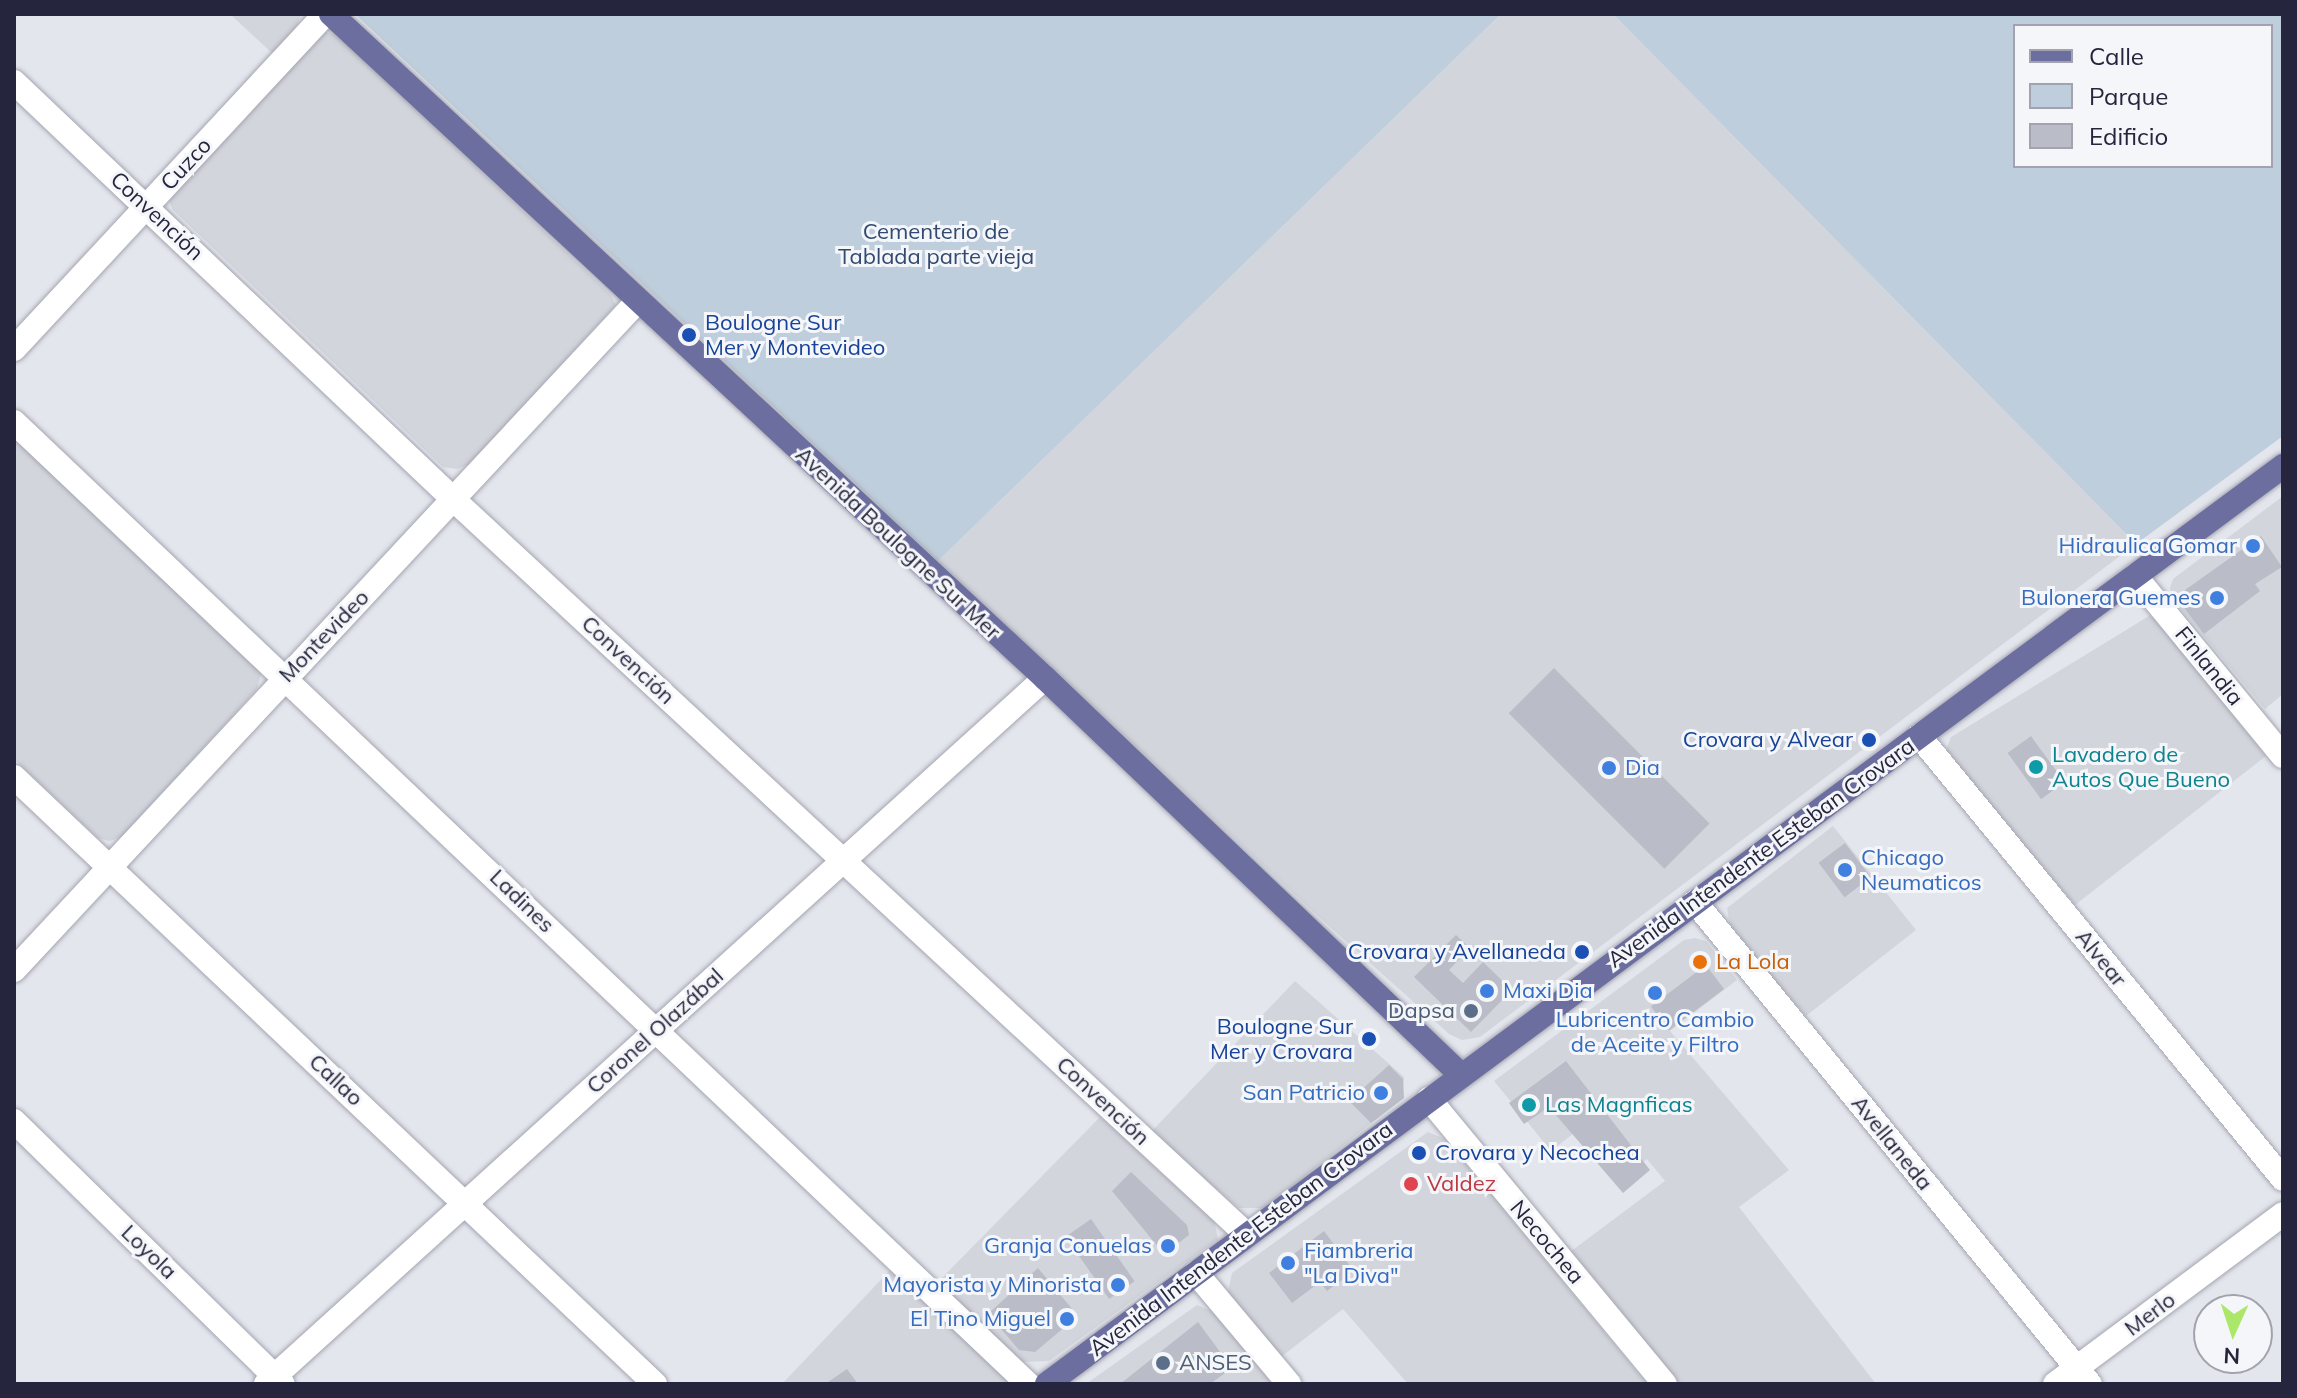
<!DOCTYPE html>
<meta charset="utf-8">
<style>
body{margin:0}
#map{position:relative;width:2297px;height:1398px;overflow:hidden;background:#e4e6ed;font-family:Mulish,sans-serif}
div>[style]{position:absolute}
.built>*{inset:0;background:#d3d5dc}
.green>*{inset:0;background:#bfcedc}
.building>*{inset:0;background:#babdc7;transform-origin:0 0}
.roads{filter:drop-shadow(0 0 2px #a3a5b1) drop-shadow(0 0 2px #a3a5b1)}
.minor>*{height:24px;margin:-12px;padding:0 12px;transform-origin:12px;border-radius:12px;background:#fff}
.major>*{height:24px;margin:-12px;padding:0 12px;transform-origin:12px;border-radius:12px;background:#6c6e9f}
.dots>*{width:22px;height:22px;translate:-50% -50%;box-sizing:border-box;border:4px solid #f5f6f9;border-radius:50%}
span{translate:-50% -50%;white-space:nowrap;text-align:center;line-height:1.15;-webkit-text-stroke:6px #f5f6f9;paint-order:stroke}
.street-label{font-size:22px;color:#25263d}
.park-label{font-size:22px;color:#324a71}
.transit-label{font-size:22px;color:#164399}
.left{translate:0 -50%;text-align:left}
.right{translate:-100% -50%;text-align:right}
.shop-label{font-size:22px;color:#366cbe}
.culture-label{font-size:22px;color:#0d838f}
.food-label{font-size:22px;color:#c56008}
.service-label{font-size:22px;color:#4e5e75}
.health-label{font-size:22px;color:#be3a42}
.frame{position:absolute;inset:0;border:16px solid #25263d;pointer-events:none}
.legend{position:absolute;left:2013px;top:24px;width:260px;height:144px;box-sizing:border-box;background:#f5f6f9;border:2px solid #a2a3ae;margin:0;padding:10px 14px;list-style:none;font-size:24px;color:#25263d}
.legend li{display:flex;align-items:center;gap:16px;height:40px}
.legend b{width:40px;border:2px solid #a2a3ae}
.north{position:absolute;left:2193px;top:1294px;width:80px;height:80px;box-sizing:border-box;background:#f5f6f9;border:2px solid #a2a3ae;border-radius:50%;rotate:183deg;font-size:22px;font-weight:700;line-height:32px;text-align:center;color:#25263d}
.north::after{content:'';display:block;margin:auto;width:28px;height:36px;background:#abe768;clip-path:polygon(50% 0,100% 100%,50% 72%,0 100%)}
</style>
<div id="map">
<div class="built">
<i style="clip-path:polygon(230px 14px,301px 14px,296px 29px,273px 54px)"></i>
<i style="clip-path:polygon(1501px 14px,1613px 14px,2136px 544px,1480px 1037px,1462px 1040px,1449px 1034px,1309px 908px,938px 561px)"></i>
<i style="clip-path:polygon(325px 32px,338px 36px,611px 295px,616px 305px,470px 464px,457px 469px,443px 467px,173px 210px,169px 201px,313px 36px)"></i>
<i style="clip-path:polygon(14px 438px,253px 661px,261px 674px,257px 689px,122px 837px,109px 841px,98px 838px,14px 759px)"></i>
<i style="clip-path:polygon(2283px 496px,2283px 694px,2265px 709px,2172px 598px,2170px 588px,2173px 579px)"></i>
<i style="clip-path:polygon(2149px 616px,2160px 620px,2266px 756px,2075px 905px,1948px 756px,1947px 748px,1951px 737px)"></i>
<i style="clip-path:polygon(1833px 826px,1916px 930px,1806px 1016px,1731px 932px,1727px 908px)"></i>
<i style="clip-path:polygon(1695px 938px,1706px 941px,1737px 980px,1670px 1031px,1789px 1170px,1739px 1207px,1876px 1384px,1680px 1384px,1570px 1252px,1665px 1181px,1647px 1159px,1619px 1180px,1578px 1130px,1551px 1151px,1494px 1081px,1684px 940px)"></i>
<i style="clip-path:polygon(1295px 981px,1404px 1077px,1402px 1099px,1264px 1208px,1239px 1208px,1151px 1132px)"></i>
<i style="clip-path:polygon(1100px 1117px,1214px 1221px,1218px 1239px,1049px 1361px,1020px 1362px,933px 1287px)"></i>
<i style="clip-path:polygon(1428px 1132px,1445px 1139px,1647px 1384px,1408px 1384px,1343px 1309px,1277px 1360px,1227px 1297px,1232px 1273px)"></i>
<i style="clip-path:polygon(892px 1268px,1006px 1377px,1007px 1384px,782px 1384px)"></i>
<i style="clip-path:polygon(1197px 1305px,1214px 1312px,1272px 1384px,1086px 1384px)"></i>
</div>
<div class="green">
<i style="clip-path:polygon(355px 14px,1501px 14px,938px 561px)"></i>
<i style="clip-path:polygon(evenodd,1613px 14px,2283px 14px,2283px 436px,2136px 544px,1613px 14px,2015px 26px,2271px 26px,2271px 166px,2015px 166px,2015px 26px)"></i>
</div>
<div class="building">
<i style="clip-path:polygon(2261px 536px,2282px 567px,2255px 584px,2260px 591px,2204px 634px,2182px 605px,2185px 590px)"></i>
<i style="left:1554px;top:668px;width:220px;height:64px;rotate:45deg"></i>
<i style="left:2031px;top:736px;width:57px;height:29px;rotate:54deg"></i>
<i style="left:1845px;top:843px;width:43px;height:33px;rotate:53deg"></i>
<i style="clip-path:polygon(1456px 935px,1470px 948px,1449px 970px,1463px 983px,1483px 962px,1512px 990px,1471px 1032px,1414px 977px)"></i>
<i style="left:1706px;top:965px;width:30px;height:69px;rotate:53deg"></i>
<i style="clip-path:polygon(1566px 1061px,1650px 1170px,1623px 1193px,1549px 1107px,1524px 1124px,1509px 1103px)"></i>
<i style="clip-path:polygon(1389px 1065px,1403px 1079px,1404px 1098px,1371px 1123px,1349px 1101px)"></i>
<i style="clip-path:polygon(1131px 1172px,1187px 1225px,1189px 1235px,1164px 1254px,1112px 1191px)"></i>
<i style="left:1091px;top:1219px;width:76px;height:31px;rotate:55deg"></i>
<i style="clip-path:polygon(1324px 1231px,1354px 1271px,1327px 1291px,1320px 1282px,1292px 1303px,1269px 1273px)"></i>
<i style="clip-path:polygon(1038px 1268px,1078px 1316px,1035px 1352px,1019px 1350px,988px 1314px)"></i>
<i style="clip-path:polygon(1198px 1322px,1232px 1368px,1210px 1384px,1120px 1384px)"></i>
<i style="clip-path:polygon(847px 1369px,858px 1384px,825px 1384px)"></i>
</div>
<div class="roads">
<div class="minor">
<i style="left:14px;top:82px;width:607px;rotate:43.53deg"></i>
<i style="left:454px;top:500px;width:1080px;rotate:42.82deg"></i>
<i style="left:14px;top:349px;width:457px;rotate:-47.1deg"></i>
<i style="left:14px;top:422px;width:1398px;rotate:43.49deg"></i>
<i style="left:2135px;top:576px;width:233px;rotate:50.6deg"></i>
<i style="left:1919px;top:736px;width:573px;rotate:50.59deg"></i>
<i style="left:14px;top:777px;width:883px;rotate:43.44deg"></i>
<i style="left:1695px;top:902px;width:623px;rotate:50.67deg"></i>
<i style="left:14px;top:970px;width:912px;rotate:-47deg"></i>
<i style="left:1429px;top:1099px;width:370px;rotate:50.4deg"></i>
<i style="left:14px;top:1121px;width:376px;rotate:44.4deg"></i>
<i style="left:1196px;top:1273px;width:145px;rotate:50deg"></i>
<i style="left:266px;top:1384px;width:1051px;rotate:-42.19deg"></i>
<i style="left:2055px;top:1384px;width:284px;rotate:-36.7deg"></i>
</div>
<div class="major">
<i style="left:331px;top:14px;width:975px;rotate:42.92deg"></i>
<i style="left:1045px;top:678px;width:575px;rotate:43.66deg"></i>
<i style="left:1047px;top:1384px;width:1540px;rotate:-36.6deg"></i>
</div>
</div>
<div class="dots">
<i style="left:689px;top:335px;background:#1a4fb4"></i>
<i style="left:2253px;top:546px;background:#3f7fe0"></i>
<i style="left:2217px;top:598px;background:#3f7fe0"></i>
<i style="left:1869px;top:740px;background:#1a4fb4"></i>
<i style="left:2036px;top:767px;background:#0f9aa8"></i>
<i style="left:1609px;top:768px;background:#3f7fe0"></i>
<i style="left:1845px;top:870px;background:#3f7fe0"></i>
<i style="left:1582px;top:952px;background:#1a4fb4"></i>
<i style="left:1700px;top:962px;background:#e8710a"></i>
<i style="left:1487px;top:991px;background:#3f7fe0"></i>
<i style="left:1655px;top:993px;background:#3f7fe0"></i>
<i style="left:1471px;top:1011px;background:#5c6f8a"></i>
<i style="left:1369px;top:1039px;background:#1a4fb4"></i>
<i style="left:1381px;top:1093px;background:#3f7fe0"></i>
<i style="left:1529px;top:1105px;background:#0f9aa8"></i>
<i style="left:1419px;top:1153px;background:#1a4fb4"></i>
<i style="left:1411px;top:1184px;background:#e0444e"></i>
<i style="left:1168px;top:1246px;background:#3f7fe0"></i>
<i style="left:1288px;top:1263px;background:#3f7fe0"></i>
<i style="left:1118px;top:1285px;background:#3f7fe0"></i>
<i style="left:1067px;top:1319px;background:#3f7fe0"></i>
<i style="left:1163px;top:1363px;background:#5c6f8a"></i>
</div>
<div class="street-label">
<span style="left:186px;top:164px;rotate:-47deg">Cuzco</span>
<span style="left:157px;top:216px;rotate:43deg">Convención</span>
<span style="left:898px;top:543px;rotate:43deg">Avenida Boulogne Sur Mer</span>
<span style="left:324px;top:636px;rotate:-46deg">Montevideo</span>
<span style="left:628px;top:660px;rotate:43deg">Convención</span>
<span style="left:2209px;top:666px;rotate:51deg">Finlandia</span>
<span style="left:1761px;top:853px;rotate:-36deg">Avenida Intendente Esteban Crovara</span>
<span style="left:522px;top:901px;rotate:44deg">Ladines</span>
<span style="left:2101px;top:958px;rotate:51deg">Alvear</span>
<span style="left:655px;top:1031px;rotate:-42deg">Coronel Olazábal</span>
<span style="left:336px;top:1080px;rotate:43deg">Callao</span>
<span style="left:1103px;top:1101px;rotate:43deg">Convención</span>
<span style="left:1892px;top:1143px;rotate:51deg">Avellaneda</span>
<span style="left:1241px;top:1239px;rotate:-37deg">Avenida Intendente Esteban Crovara</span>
<span style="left:1547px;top:1242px;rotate:50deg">Necochea</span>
<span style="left:149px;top:1252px;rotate:44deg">Loyola</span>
<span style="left:2150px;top:1314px;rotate:-37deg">Merlo</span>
</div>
<div class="park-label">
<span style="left:936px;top:244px">Cementerio de<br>Tablada parte vieja</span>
</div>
<div class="transit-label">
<span class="left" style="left:705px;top:335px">Boulogne Sur<br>Mer y Montevideo</span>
<span class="right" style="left:1853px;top:740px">Crovara y Alvear</span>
<span class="right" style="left:1566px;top:952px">Crovara y Avellaneda</span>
<span class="right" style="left:1353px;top:1039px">Boulogne Sur<br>Mer y Crovara</span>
<span class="left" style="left:1435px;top:1153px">Crovara y Necochea</span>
</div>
<div class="shop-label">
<span class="right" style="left:2237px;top:546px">Hidraulica Gomar</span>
<span class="right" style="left:2201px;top:598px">Bulonera Guemes</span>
<span class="left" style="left:1625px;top:768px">Dia</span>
<span class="left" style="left:1861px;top:870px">Chicago<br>Neumaticos</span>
<span class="left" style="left:1503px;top:991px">Maxi Dia</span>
<span style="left:1655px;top:1032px">Lubricentro Cambio<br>de Aceite y Filtro</span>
<span class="right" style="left:1365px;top:1093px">San Patricio</span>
<span class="right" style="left:1152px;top:1246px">Granja Conuelas</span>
<span class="left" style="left:1304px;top:1263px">Fiambreria<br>"La Diva"</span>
<span class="right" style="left:1102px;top:1285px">Mayorista y Minorista</span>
<span class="right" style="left:1051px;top:1319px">El Tino Miguel</span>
</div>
<div class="culture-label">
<span class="left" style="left:2052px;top:767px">Lavadero de<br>Autos Que Bueno</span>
<span class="left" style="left:1545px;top:1105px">Las Magnficas</span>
</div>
<div class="food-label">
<span class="left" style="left:1716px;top:962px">La Lola</span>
</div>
<div class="service-label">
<span class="right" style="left:1455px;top:1011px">Dapsa</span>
<span class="left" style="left:1179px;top:1363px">ANSES</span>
</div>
<div class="health-label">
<span class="left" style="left:1427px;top:1184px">Valdez</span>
</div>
<div class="frame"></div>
<ul class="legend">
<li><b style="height:10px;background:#6c6e9f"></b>Calle</li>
<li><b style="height:22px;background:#bfcedc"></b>Parque</li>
<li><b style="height:22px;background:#babdc7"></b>Edificio</li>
</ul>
<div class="north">N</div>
</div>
